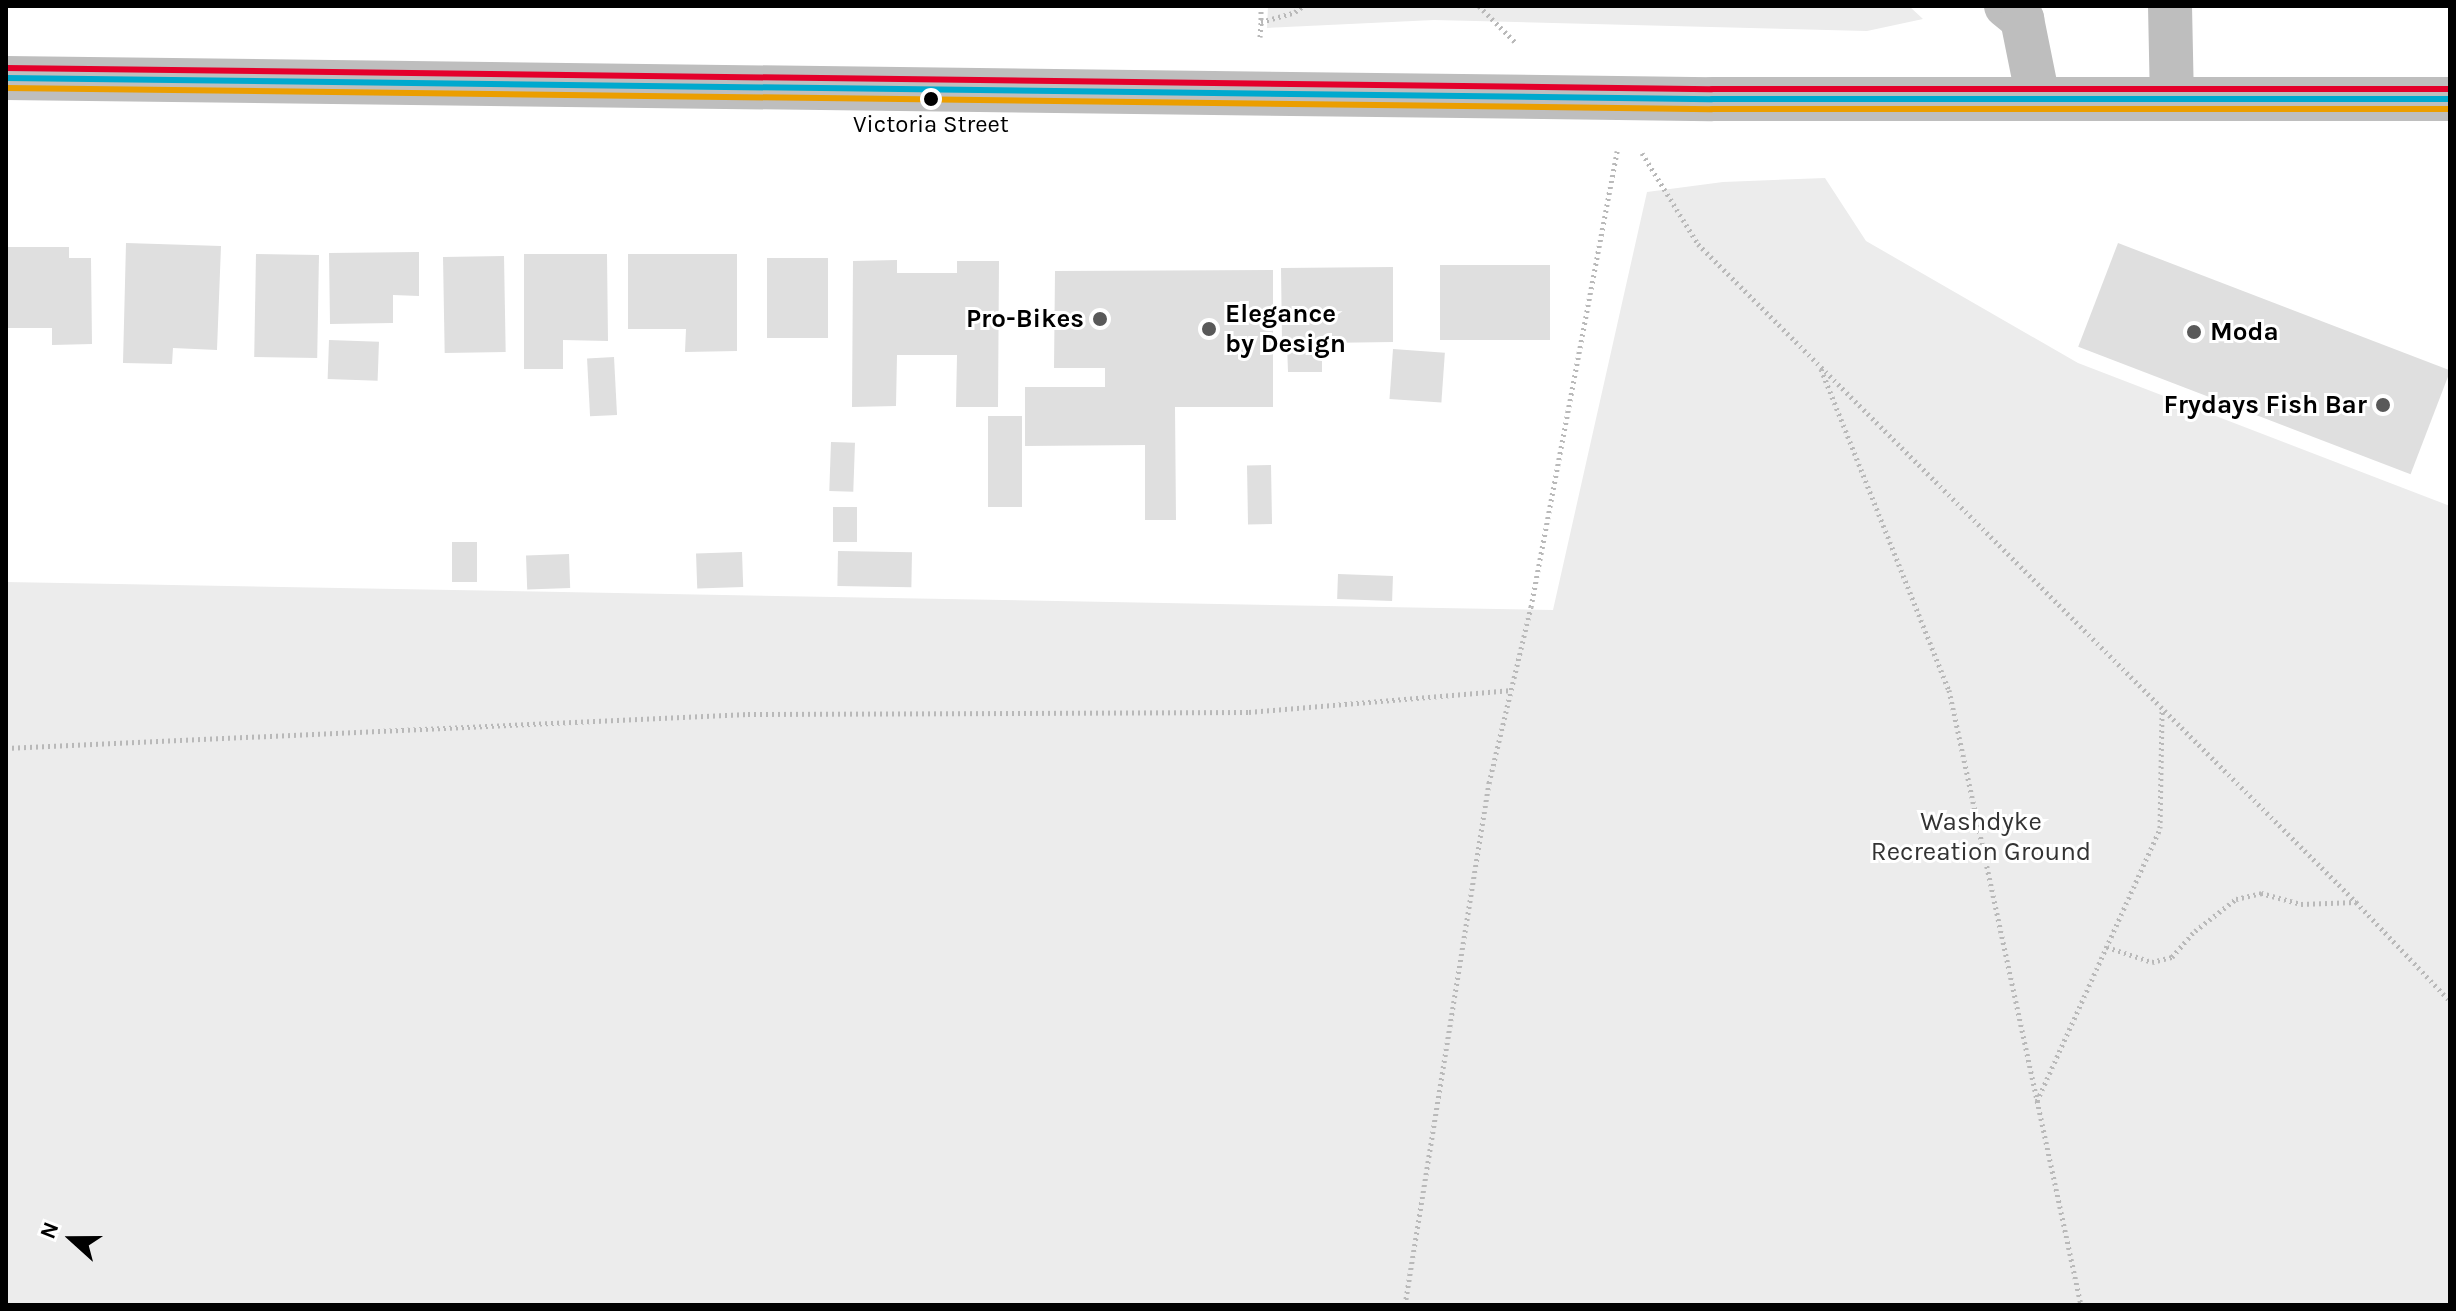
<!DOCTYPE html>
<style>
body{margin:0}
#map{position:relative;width:2456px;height:1311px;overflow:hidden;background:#fff;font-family:Karla,sans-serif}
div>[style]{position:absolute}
.green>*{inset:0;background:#ececec}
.building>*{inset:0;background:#dfdfdf;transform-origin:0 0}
.path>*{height:5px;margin-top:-2.5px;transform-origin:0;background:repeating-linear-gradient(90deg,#b9b9b9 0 2px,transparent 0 6px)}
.minor>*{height:44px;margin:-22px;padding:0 22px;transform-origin:22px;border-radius:22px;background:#bebebe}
.bus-1>*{height:6px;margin:-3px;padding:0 3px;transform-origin:3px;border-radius:3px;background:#00a9ce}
.bus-2>*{height:6px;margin:-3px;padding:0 3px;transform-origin:3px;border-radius:3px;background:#eb9e00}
.bus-3>*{height:6px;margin:-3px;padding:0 3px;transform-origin:3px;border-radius:3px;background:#e4002b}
.dots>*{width:22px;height:22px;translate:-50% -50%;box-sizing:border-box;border:4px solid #fff;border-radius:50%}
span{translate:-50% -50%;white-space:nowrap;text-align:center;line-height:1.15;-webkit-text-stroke:6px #fff;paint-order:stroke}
.bus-label{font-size:24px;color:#000}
.poi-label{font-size:26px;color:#000;font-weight:700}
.left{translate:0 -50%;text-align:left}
.right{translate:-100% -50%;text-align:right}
.park-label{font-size:26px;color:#333}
.frame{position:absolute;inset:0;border:8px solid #000;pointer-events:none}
.north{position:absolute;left:32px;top:1199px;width:80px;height:80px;-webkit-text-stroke:6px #fff;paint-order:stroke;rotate:291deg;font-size:22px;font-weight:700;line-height:32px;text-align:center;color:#000}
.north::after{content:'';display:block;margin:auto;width:28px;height:36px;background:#000;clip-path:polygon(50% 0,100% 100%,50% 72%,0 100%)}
</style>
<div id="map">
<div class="green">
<i style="clip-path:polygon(1268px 6px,1909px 6px,1923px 19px,1867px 31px,1434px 20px,1267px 28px)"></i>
<i style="clip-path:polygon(1825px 178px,1866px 241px,2078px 363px,2450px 506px,2450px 1305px,6px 1305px,6px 582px,1553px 610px,1647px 192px,1723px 182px)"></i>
</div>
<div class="building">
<i style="clip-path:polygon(126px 243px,221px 246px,217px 350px,173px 348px,172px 364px,123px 363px)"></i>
<i style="left:2118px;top:243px;width:356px;height:111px;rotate:21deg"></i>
<i style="clip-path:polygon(7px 247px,69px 247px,69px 258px,91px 258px,92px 344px,52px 345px,52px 328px,8px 328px)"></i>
<i style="clip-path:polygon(419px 252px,419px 296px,393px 295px,393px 323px,330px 324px,329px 253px)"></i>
<i style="left:256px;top:254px;width:63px;height:103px;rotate:1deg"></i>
<i style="clip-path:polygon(524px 254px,607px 254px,608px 341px,563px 340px,563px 369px,524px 369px)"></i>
<i style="clip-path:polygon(628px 254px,737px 254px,737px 351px,685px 352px,686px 329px,628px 329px)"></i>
<i style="left:504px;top:256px;width:96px;height:61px;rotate:89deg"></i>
<i style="left:767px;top:258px;width:61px;height:80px"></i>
<i style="clip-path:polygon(897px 260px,897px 273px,957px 273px,957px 261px,999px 261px,998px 407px,956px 407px,957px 355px,897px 355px,896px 406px,852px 407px,853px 261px)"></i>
<i style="left:1550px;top:265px;width:75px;height:110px;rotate:90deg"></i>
<i style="clip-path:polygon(1393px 267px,1393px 342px,1322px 343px,1322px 372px,1288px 372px,1287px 344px,1282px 343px,1281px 268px)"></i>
<i style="clip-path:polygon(1273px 270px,1273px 407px,1175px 407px,1176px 520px,1145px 520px,1145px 445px,1025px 446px,1025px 387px,1105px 387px,1105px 368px,1054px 368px,1055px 271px)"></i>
<i style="left:329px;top:340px;width:50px;height:39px;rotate:2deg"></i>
<i style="left:1393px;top:349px;width:52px;height:50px;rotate:4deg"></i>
<i style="left:614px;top:357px;width:58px;height:27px;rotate:87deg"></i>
<i style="left:988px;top:416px;width:34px;height:91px"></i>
<i style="left:831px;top:442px;width:24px;height:49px;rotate:2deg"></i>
<i style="left:1271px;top:465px;width:59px;height:24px;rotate:89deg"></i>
<i style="left:833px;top:507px;width:24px;height:35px"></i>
<i style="left:452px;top:542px;width:25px;height:40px"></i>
<i style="left:838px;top:551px;width:74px;height:35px;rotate:1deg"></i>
<i style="left:742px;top:552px;width:35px;height:46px;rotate:88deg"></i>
<i style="left:569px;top:554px;width:34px;height:43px;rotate:88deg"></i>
<i style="left:1338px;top:574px;width:55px;height:25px;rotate:2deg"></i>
</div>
<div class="path">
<i style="left:1261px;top:6px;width:16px;rotate:90deg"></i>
<i style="left:1261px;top:22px;width:35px;rotate:-16deg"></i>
<i style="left:1295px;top:12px;width:10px;rotate:-37deg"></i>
<i style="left:1479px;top:6px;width:51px;rotate:45deg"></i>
<i style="left:1260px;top:37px;width:15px;rotate:-86deg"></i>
<i style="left:1642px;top:153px;width:107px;rotate:58.4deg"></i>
<i style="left:1698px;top:244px;width:931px;rotate:45deg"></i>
<i style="left:2356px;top:902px;width:137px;rotate:46.5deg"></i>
<i style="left:1821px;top:369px;width:346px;rotate:68.3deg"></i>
<i style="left:1949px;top:690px;width:629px;rotate:77.89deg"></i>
<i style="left:6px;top:748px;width:743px;rotate:-2.62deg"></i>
<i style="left:748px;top:714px;width:501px;rotate:-0.23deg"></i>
<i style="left:1249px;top:712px;width:261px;rotate:-4.8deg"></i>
<i style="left:2107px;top:947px;width:47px;rotate:18.4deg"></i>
<i style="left:2152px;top:962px;width:21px;rotate:-14deg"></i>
<i style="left:2172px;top:957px;width:35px;rotate:-49deg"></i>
<i style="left:2195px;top:931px;width:52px;rotate:-38deg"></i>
<i style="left:2236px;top:899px;width:26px;rotate:-13deg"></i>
<i style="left:2261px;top:893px;width:41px;rotate:15.4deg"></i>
<i style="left:2301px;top:904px;width:55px;rotate:-2.1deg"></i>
<i style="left:2037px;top:1101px;width:299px;rotate:-65.7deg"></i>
<i style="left:2160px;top:828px;width:118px;rotate:-89deg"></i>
<i style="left:1405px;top:1305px;width:529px;rotate:-80.86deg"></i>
<i style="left:1489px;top:783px;width:181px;rotate:-76.6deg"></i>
<i style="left:1531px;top:607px;width:464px;rotate:-79.3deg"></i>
</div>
<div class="minor">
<i style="left:2006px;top:6px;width:21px;rotate:39deg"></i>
<i style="left:2022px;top:19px;width:81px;rotate:78.6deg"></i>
<i style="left:2170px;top:6px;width:93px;rotate:88.8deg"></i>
<i style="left:6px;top:78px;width:1706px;rotate:0.71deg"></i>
<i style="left:1712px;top:99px;width:738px"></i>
</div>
<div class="bus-1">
<i style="left:6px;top:78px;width:1706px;rotate:0.71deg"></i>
<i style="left:1712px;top:99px;width:738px"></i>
</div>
<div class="bus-2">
<i style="left:6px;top:88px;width:1706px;rotate:0.71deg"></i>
<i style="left:1712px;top:109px;width:738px"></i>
</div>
<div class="bus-3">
<i style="left:6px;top:68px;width:1706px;rotate:0.71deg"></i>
<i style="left:1712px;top:89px;width:738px"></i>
</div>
<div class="dots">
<i style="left:931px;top:99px;background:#000"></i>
<i style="left:1100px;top:319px;background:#595959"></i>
<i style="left:1209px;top:329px;background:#595959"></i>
<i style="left:2194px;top:332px;background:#595959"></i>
<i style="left:2383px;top:405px;background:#595959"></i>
</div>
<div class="bus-label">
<span style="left:931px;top:125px">Victoria Street</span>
</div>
<div class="poi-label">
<span class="left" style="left:1225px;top:329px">Elegance<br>by Design</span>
<span class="right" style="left:1084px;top:319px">Pro-Bikes</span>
<span class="left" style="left:2210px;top:332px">Moda</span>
<span class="right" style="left:2367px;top:405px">Frydays Fish Bar</span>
</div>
<div class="park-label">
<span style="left:1981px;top:837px">Washdyke<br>Recreation Ground</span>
</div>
<div class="frame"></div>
<div class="north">N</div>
</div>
